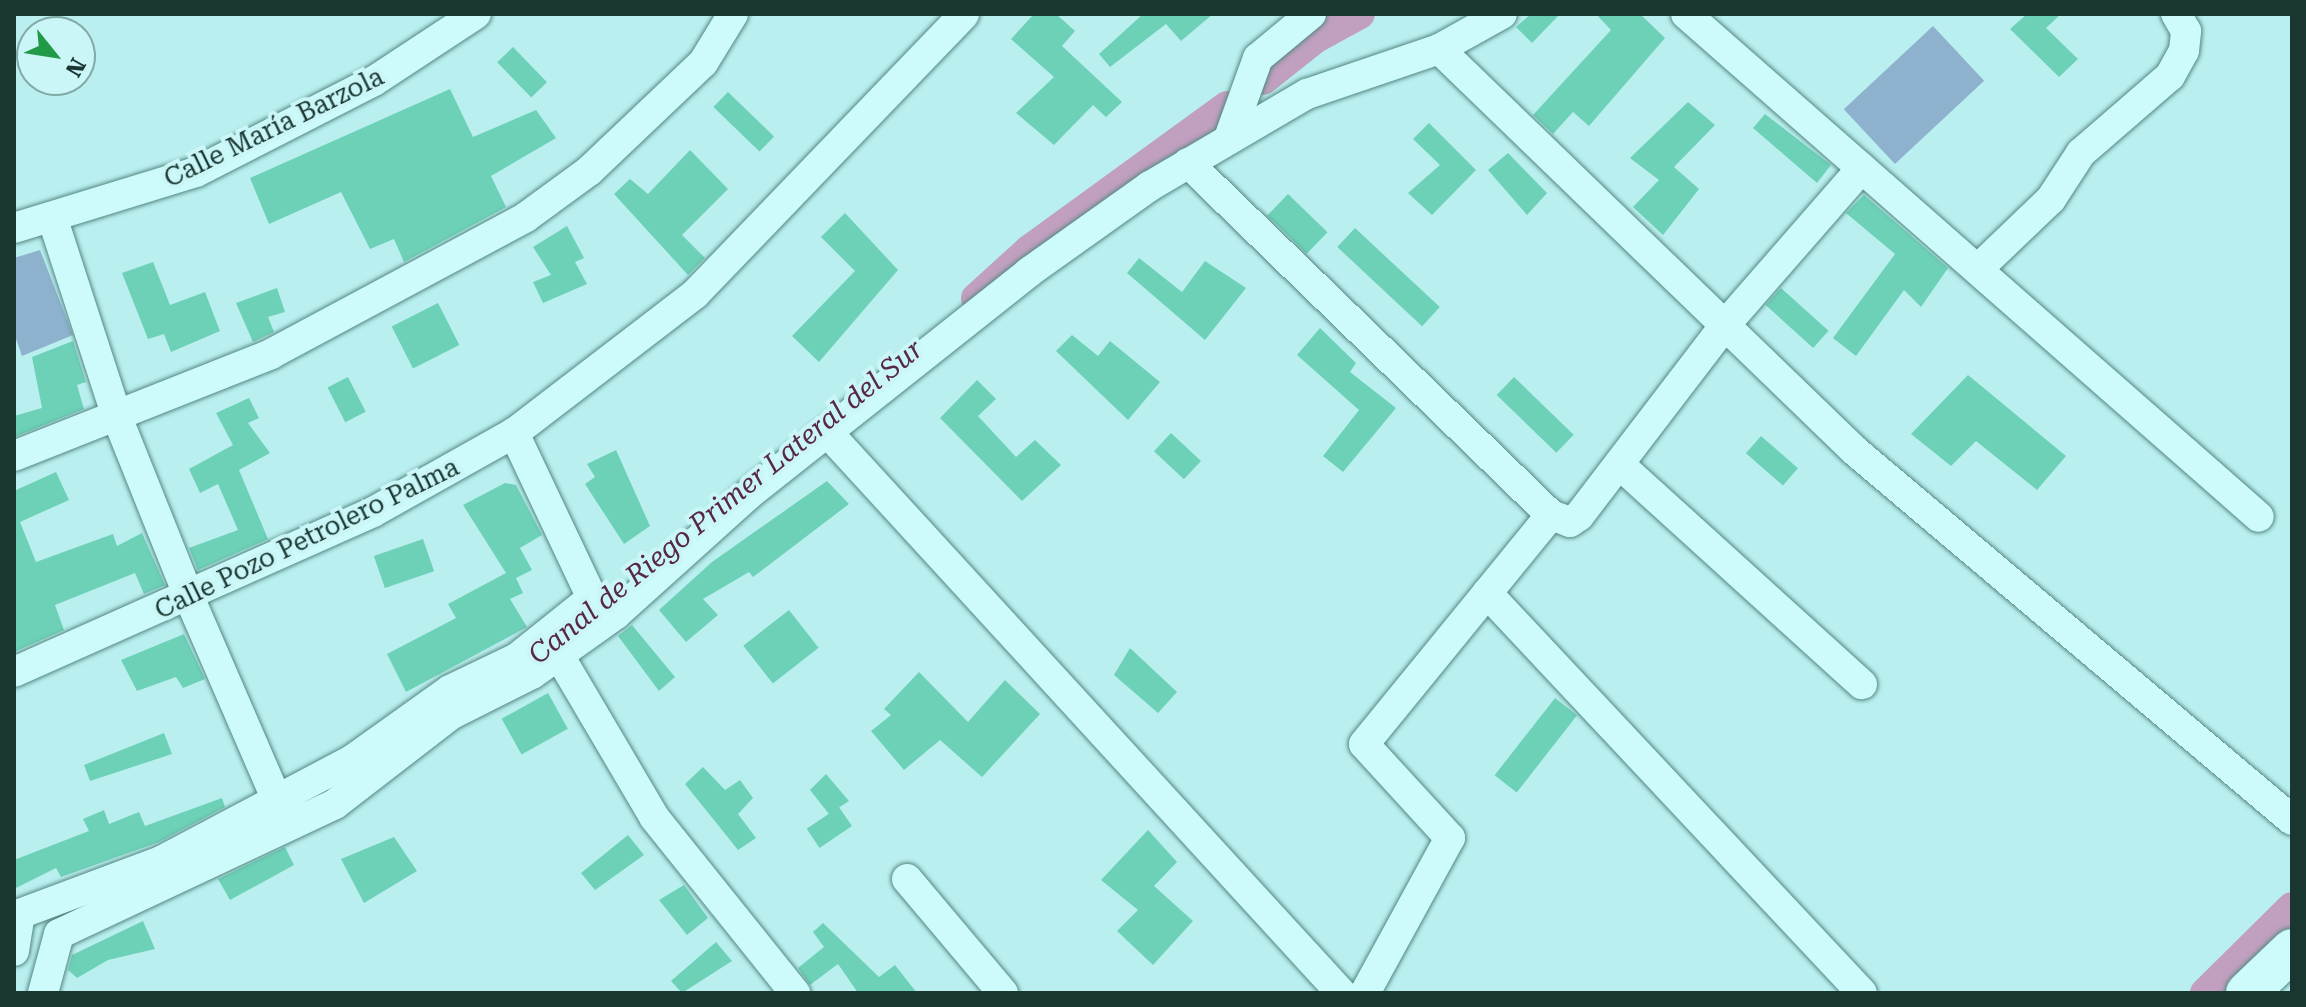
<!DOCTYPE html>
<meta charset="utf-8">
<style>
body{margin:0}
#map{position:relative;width:2306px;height:1007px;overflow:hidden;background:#baeff0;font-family:"Roboto Serif",serif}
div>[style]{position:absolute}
.green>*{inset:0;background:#8eb2ce;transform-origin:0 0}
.canal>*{height:30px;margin:-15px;padding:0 15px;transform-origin:15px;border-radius:15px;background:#c09fbf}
.building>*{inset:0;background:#6dd1b7;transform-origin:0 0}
.roads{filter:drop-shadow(0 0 2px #538880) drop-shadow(0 0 2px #538880)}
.street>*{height:30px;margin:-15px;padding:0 15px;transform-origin:15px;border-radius:15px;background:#cdfafb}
.secondary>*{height:42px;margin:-21px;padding:0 21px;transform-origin:21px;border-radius:21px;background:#cdfafb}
span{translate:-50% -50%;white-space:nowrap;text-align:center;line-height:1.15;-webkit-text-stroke:8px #caf6f7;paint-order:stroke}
.street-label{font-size:26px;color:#193630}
.water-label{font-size:28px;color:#57274a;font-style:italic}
.frame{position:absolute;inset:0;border:16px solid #193630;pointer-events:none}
.north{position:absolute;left:16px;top:16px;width:80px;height:80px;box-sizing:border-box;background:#caf6f7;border:2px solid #83a9a7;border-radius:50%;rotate:120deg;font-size:22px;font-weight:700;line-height:32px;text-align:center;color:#193630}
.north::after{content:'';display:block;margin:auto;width:28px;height:36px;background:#209a46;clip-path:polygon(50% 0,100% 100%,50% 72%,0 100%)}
</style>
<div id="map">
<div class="green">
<i style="left:1933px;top:26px;width:75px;height:122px;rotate:47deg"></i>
<i style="clip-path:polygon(40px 250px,73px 335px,22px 356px,14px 333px,14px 258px)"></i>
</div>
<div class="canal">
<i style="left:1263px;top:80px;width:68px;rotate:-38.4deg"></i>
<i style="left:1316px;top:38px;width:50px;rotate:-28.6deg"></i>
<i style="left:976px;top:298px;width:72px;rotate:-42.2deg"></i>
<i style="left:1029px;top:250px;width:245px;rotate:-36deg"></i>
<i style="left:2205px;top:993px;width:122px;rotate:-44.7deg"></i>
</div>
<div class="building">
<i style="clip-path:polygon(1034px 14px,1056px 14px,1075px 31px,1062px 46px,1122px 102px,1106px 117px,1093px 105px,1054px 145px,1016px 113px,1054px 77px,1011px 39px)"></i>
<i style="clip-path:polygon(1143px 14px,1213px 14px,1181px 41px,1166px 24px,1110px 67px,1099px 54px)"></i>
<i style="clip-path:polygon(1531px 14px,1560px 14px,1532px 43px,1516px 27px)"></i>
<i style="clip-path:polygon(1596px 14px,1640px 14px,1665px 38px,1589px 126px,1573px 112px,1553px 134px,1533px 115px,1611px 30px)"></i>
<i style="clip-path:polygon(2027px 14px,2061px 14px,2046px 28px,2078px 59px,2059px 77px,2010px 29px)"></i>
<i style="left:513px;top:47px;width:49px;height:22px;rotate:46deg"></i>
<i style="clip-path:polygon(450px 89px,473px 137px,536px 110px,556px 138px,491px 176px,506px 207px,404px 262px,394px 239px,370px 249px,341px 192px,269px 224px,250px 178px)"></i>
<i style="left:728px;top:92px;width:64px;height:21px;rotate:44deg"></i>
<i style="clip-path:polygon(1688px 102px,1715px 125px,1674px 167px,1699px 189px,1663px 235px,1633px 207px,1659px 180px,1630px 158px)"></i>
<i style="clip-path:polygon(1765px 114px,1831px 165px,1817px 183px,1753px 128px)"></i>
<i style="clip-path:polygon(1429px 123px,1476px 170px,1432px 215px,1408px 193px,1440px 165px,1413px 139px)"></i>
<i style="clip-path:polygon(690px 150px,728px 189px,682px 235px,705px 258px,688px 275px,614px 194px,630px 179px,648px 194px)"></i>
<i style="clip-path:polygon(1508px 153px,1547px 193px,1527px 215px,1488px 170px)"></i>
<i style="left:1288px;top:194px;width:55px;height:30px;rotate:44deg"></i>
<i style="clip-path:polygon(1864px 195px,1948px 268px,1921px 307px,1904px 290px,1856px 356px,1833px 338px,1895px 254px,1846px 213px)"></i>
<i style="clip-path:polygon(845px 213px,898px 270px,819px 362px,792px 336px,855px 271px,821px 237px)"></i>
<i style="clip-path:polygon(567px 226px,584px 258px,575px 262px,587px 284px,543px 303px,533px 282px,551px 275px,533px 247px)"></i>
<i style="left:1355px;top:228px;width:116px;height:26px;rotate:43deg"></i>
<i style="clip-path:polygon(1139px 258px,1182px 292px,1205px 261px,1246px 288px,1205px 340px,1127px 273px)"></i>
<i style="clip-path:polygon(153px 262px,170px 305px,205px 292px,220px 331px,171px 352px,164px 334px,148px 339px,122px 273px)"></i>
<i style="clip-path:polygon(277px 288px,285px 312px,268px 317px,274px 332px,253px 342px,236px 303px)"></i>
<i style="left:1781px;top:288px;width:64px;height:23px;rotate:42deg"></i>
<i style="left:438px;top:303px;width:47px;height:52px;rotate:63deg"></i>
<i style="clip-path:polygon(1320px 328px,1356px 363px,1350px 372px,1396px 408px,1343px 472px,1323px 456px,1359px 410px,1297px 355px)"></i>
<i style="clip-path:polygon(1072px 335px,1098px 356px,1110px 341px,1160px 382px,1128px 420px,1056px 351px)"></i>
<i style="clip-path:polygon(73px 341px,86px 382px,77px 385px,84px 409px,14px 437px,14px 416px,42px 408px,32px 357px)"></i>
<i style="clip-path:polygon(1968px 375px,2066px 456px,2037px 490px,1976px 441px,1951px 466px,1911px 434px)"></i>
<i style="left:348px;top:377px;width:39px;height:23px;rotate:63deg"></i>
<i style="left:1514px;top:377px;width:83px;height:25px;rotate:44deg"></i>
<i style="clip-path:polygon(977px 380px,996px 399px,978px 416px,1016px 457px,1035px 440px,1061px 465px,1022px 501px,940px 418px)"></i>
<i style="clip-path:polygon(249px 398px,259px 418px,248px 423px,270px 453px,239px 470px,268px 539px,198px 570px,189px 548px,238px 530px,218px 484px,200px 493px,189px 469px,233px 445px,216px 413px)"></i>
<i style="left:1171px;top:433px;width:41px;height:25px;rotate:43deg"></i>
<i style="left:1761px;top:436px;width:49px;height:23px;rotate:41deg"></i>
<i style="clip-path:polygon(616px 450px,650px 526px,624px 544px,585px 484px,595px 477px,587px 464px)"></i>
<i style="clip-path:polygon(56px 472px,69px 500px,20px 522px,36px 562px,113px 534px,117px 546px,142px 533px,165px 585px,144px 594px,135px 573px,55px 605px,64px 630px,14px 652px,14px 491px)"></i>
<i style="clip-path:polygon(827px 481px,849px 504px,753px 577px,749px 572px,703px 599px,718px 615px,686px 642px,659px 610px,712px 562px)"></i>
<i style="clip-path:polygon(505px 483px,516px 485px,542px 535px,520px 548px,532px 570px,516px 578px,523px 593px,510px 599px,527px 627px,406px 692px,387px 654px,456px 618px,448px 604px,506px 573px,463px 505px)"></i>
<i style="left:423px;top:539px;width:34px;height:52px;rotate:71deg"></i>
<i style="left:789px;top:610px;width:48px;height:58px;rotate:52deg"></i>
<i style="clip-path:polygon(632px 625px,675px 677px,659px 691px,618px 636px)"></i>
<i style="clip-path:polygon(184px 634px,205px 679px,183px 688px,176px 677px,137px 691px,121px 660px)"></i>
<i style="clip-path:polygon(1130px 648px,1177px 692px,1158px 713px,1114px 675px)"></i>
<i style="clip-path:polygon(919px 672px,968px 722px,1005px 680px,1040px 714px,982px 777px,940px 740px,904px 770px,871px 731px,891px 715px,884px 709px)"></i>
<i style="left:548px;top:693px;width:41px;height:53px;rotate:61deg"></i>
<i style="left:1555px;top:698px;width:28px;height:98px;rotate:38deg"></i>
<i style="clip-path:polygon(164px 733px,172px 754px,90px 781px,84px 765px)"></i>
<i style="clip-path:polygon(703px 767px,725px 790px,740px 780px,753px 798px,738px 814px,756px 838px,738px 850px,685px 784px)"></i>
<i style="clip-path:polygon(826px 774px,849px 801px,829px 814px,810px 790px)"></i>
<i style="clip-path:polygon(222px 798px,225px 807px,159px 842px,61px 877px,56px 868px,14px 889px,14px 860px,89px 831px,83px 819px,104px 810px,109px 824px,139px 812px,145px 826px)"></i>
<i style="left:839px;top:807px;width:23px;height:39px;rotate:56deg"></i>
<i style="clip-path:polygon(1148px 830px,1177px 862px,1154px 886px,1193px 921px,1153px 965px,1117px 931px,1138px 910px,1101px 880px)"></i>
<i style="clip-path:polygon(628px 835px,644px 855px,595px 890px,581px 873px)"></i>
<i style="clip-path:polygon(394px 837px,417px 871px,364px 903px,341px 859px)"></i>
<i style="clip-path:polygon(285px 847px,294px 865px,230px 900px,218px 879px)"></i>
<i style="clip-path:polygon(684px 885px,708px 918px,687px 935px,659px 900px)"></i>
<i style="clip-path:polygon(143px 921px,155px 949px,108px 960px,77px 978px,68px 970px,72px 955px)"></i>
<i style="clip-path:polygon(823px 923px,879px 977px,895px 965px,917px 993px,858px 993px,838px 964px,810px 985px,798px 968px,824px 947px,813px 932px)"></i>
<i style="clip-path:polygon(716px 942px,732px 961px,682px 993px,671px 981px)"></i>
</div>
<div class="roads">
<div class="street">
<i style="left:1686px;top:14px;width:762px;rotate:41.28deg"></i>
<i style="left:1439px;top:49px;width:578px;rotate:44.02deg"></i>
<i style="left:1855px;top:451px;width:572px;rotate:40.18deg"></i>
<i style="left:1229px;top:138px;width:85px;rotate:-70.1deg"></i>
<i style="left:1258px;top:58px;width:69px;rotate:-39.7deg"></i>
<i style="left:1188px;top:163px;width:506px;rotate:44.12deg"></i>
<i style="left:52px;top:217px;width:210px;rotate:72deg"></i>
<i style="left:117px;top:417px;width:194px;rotate:68.2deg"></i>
<i style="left:189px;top:597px;width:217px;rotate:66.6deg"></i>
<i style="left:275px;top:796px;width:17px;rotate:36deg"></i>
<i style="left:14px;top:228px;width:190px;rotate:-17.1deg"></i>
<i style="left:196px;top:172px;width:200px;rotate:-27.1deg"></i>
<i style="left:374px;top:81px;width:122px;rotate:-33.3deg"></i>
<i style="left:1978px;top:269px;width:101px;rotate:-43.8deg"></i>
<i style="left:2051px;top:199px;width:55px;rotate:-56.9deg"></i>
<i style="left:2081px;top:153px;width:118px;rotate:-40.9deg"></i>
<i style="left:2170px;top:76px;width:29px;rotate:-61deg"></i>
<i style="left:2184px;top:51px;width:20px;rotate:-84deg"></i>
<i style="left:2186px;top:31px;width:20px;rotate:-120deg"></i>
<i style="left:829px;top:434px;width:758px;rotate:47.51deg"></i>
<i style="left:14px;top:456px;width:277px;rotate:-21.6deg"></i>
<i style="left:271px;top:354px;width:289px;rotate:-28.2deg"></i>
<i style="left:526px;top:217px;width:78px;rotate:-36.1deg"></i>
<i style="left:589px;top:171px;width:157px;rotate:-43.5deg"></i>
<i style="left:703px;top:63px;width:57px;rotate:-58.5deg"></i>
<i style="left:1619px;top:464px;width:328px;rotate:42.2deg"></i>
<i style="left:1487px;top:593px;width:548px;rotate:46.85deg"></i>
<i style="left:557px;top:652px;width:191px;rotate:59.5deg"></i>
<i style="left:654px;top:817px;width:226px;rotate:51.3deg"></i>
<i style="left:14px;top:672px;width:393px;rotate:-24deg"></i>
<i style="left:373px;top:512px;width:162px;rotate:-29.3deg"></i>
<i style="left:514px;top:433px;width:228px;rotate:-37.5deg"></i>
<i style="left:695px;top:294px;width:388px;rotate:-46.1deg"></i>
<i style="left:907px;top:879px;width:149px;rotate:49.9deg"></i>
<i style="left:14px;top:916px;width:157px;rotate:-20.5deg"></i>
<i style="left:161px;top:861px;width:216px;rotate:-27.9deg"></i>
<i style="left:352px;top:760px;width:120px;rotate:-35.5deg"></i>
<i style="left:450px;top:690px;width:74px;rotate:-25.5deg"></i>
<i style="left:517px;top:658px;width:96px;rotate:-38.7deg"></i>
<i style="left:592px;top:598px;width:183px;rotate:-115.3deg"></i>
<i style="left:14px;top:951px;width:37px;rotate:-81deg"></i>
<i style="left:43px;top:993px;width:61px;rotate:-74.8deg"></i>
<i style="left:59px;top:934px;width:305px;rotate:-25.2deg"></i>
<i style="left:335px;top:804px;width:148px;rotate:-37.6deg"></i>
<i style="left:452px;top:714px;width:89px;rotate:-26.6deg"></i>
<i style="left:532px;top:674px;width:103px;rotate:-35.5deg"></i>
<i style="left:616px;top:614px;width:178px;rotate:-42deg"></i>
<i style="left:748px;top:495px;width:359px;rotate:-38.4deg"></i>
<i style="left:1029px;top:272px;width:148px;rotate:-35.4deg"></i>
<i style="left:1150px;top:186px;width:182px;rotate:-30.4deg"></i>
<i style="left:1307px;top:94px;width:139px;rotate:-18.8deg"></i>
<i style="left:1439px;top:49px;width:72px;rotate:-29.1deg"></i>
<i style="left:1365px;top:993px;width:177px;rotate:-61.3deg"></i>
<i style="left:1450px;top:838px;width:127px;rotate:-132.5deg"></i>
<i style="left:1364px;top:744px;width:296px;rotate:-50.8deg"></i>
<i style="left:1551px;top:515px;width:20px;rotate:20deg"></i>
<i style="left:1570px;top:522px;width:11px;rotate:-34deg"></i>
<i style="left:1579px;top:516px;width:240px;rotate:-52.6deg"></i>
<i style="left:1725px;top:325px;width:208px;rotate:-48.9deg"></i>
</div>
<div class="secondary">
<i style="left:2247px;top:993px;width:62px;rotate:-43.7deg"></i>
</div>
</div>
<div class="street-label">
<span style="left:274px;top:128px;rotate:-26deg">Calle María Barzola</span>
<span style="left:307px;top:539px;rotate:-26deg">Calle Pozo Petrolero Palma</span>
</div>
<div class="water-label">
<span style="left:726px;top:502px;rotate:-39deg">Canal de Riego Primer Lateral del Sur</span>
</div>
<div class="frame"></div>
<div class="north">N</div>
</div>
